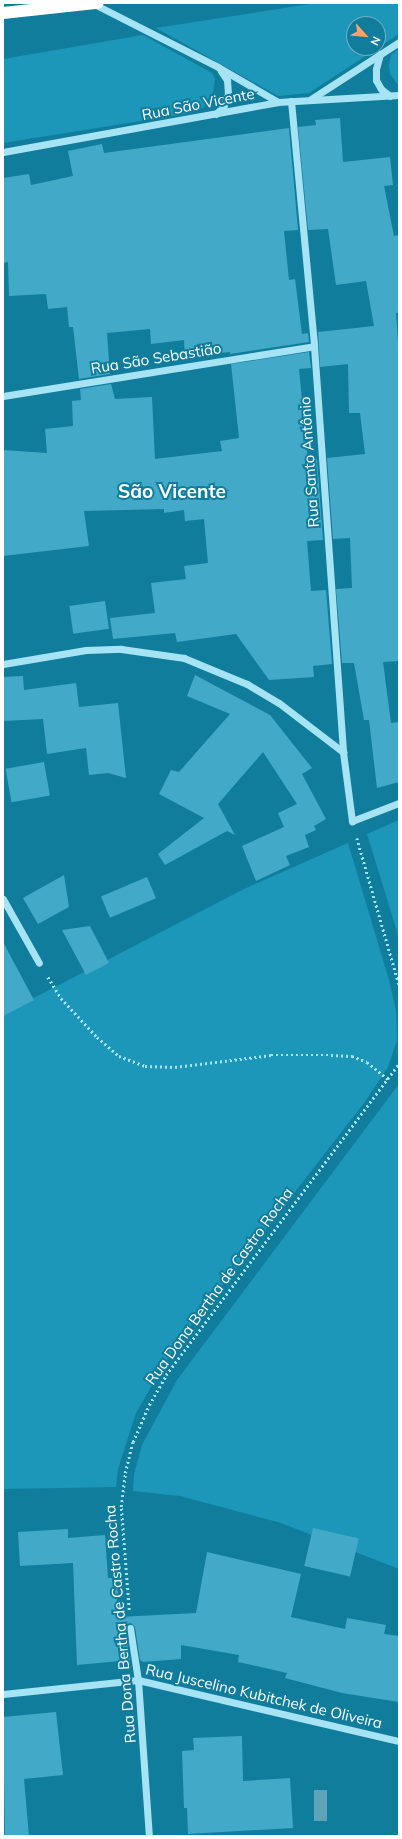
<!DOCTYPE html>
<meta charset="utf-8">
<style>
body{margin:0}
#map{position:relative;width:402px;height:1839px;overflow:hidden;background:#117d9d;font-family:Mulish,sans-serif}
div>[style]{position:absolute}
.green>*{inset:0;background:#1c97b9}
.water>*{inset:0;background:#5da4b9;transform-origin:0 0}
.building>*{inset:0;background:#43a9c8;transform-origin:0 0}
.path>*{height:2.5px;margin-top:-1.25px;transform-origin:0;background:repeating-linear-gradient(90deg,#a6e4f5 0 2px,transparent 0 5px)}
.minor>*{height:7px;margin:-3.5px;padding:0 3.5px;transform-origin:3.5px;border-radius:3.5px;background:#a6e4f5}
.highway>*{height:12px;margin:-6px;padding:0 6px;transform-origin:6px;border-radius:6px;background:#fff}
span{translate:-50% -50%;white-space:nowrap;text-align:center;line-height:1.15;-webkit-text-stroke:4px #117d9d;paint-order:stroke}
.street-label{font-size:15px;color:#fff}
.district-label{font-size:19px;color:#fff;font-weight:700}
.frame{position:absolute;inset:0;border:4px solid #fff;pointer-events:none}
.north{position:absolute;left:346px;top:16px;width:40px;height:40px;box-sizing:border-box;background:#117d9d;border:1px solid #70b1c4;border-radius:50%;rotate:117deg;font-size:11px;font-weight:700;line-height:16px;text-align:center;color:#fff}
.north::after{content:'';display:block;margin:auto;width:14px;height:18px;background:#ffa36a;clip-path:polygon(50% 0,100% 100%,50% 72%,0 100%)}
</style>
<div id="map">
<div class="green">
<i style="clip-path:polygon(evenodd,316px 3px,399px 3px,399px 34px,309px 93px,278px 96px,156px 28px,316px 3px,354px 24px,378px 24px,378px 48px,354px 48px,354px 24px)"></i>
<i style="clip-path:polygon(143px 35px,212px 73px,215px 79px,213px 92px,203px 108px,191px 113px,3px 143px,3px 59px)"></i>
<i style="clip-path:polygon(399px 49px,399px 86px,390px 74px,389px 64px,391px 55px)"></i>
<i style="clip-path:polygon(399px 820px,399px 938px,367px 834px)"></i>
<i style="clip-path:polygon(348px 843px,389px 980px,396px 1011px,397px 1040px,388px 1067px,364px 1103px,173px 1349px,136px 1413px,118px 1469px,116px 1487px,3px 1489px,3px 1014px,244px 889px)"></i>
<i style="clip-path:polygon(399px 1084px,399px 1569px,281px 1523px,180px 1496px,133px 1491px,134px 1474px,142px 1445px,177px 1380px)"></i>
</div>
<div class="water">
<i style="left:314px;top:1790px;width:13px;height:31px"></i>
</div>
<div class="building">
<i style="clip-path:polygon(340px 118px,343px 162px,390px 157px,393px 185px,384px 186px,394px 236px,399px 235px,399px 313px,396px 313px,399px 356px,399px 661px,383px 662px,391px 723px,399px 722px,399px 782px,377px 788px,369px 720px,364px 720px,354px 663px,342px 663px,336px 589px,352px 588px,350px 538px,333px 539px,327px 458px,365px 454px,360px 413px,349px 413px,348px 364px,320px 367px,318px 332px,374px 326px,366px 281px,336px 285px,328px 229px,308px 230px,298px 127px,316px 125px,315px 120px)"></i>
<i style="clip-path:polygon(289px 128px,298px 230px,284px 231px,289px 280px,295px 279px,302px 334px,308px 333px,309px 342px,230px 354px,230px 352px,185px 357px,184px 340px,151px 344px,150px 329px,107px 333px,110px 374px,79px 379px,73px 327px,69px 327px,67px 307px,48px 309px,46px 294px,9px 296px,8px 262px,3px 263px,3px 178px,29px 174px,31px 185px,73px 176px,68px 151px,102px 144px,104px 153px)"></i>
<i style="clip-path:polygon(309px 352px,311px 368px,299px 369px,308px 460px,317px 459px,323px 540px,307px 541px,311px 591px,326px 590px,332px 664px,313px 666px,314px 677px,269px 680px,236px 634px,177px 642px,175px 633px,113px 639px,110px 618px,155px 613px,151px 583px,186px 579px,184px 566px,208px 563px,204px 519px,185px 521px,184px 510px,164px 513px,164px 509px,84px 511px,89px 546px,3px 556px,3px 450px,47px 453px,45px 429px,73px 426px,72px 401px,81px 400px,80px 389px,111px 384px,115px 399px,152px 397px,155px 459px,222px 451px,220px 441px,239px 438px,231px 364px)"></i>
<i style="left:105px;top:601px;width:28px;height:36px;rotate:82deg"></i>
<i style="clip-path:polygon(195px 675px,270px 715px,312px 768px,302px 774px,326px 819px,314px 826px,316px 830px,305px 835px,309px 847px,286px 856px,290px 865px,256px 881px,242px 846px,284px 827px,278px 813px,297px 804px,263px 752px,218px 804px,235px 835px,227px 831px,165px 865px,158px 854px,204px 818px,159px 794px,171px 770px,179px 772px,230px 714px,187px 696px)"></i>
<i style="clip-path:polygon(23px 676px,24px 690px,76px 683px,79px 707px,118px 703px,126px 778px,108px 773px,89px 775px,86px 748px,47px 754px,43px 719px,3px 721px,3px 677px)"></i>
<i style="left:44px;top:762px;width:34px;height:39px;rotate:80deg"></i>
<i style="clip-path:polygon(64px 875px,69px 907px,38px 924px,23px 898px)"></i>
<i style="left:147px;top:877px;width:23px;height:50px;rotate:67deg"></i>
<i style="clip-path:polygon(90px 926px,109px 963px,86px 975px,62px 930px)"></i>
<i style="clip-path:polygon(3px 942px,34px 1000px,3px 1016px)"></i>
<i style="left:313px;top:1528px;width:47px;height:39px;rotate:13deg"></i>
<i style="clip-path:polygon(68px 1529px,68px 1538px,105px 1535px,108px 1578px,117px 1578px,119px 1617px,196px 1613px,207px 1552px,301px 1574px,291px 1617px,345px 1629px,347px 1618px,386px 1625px,384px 1634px,399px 1636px,399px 1702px,342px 1693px,285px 1678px,287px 1673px,238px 1662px,239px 1655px,181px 1645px,181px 1659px,143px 1662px,140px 1660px,135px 1627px,131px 1623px,127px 1624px,125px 1628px,130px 1660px,77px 1665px,73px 1563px,20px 1566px,18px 1532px)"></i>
<i style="clip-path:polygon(56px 1712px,63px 1775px,24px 1779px,29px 1836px,5px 1836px,3px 1717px)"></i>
<i style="clip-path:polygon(242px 1736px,243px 1781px,290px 1778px,293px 1828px,188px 1834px,187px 1808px,184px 1808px,182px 1751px,194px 1750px,193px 1738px)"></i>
</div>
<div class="path">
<i style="left:357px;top:838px;width:152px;rotate:74deg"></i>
<i style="left:48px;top:977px;width:25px;rotate:58deg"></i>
<i style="left:61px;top:998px;width:53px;rotate:47.3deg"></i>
<i style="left:97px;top:1037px;width:29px;rotate:41deg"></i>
<i style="left:119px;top:1056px;width:28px;rotate:21deg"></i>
<i style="left:145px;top:1066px;width:30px;rotate:2deg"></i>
<i style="left:175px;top:1067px;width:97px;rotate:-7.1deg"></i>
<i style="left:271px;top:1055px;width:60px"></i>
<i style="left:331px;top:1055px;width:21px;rotate:3deg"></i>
<i style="left:352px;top:1056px;width:16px;rotate:22deg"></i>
<i style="left:367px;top:1062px;width:28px;rotate:39deg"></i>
<i style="left:129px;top:1610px;width:103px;rotate:-94.4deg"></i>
<i style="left:121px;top:1507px;width:34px;rotate:-83deg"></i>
<i style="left:125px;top:1473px;width:32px;rotate:-76deg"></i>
<i style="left:133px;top:1442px;width:40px;rotate:-66.6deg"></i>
<i style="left:149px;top:1405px;width:34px;rotate:-60deg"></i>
<i style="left:166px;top:1375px;width:389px;rotate:-53.2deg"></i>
</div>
<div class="minor">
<i style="left:94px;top:4px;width:139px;rotate:26.9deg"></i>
<i style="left:218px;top:67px;width:69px;rotate:30.3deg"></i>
<i style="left:380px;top:54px;width:16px;rotate:105deg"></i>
<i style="left:376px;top:69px;width:11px;rotate:90deg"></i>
<i style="left:376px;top:80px;width:10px;rotate:61deg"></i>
<i style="left:381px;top:89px;width:11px;rotate:38deg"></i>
<i style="left:311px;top:99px;width:105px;rotate:-32.9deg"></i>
<i style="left:291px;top:101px;width:246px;rotate:84.6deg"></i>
<i style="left:314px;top:346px;width:407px;rotate:85.9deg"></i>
<i style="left:343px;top:752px;width:70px;rotate:82.6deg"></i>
<i style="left:352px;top:821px;width:50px;rotate:-21deg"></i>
<i style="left:216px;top:114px;width:12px;rotate:-48deg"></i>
<i style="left:224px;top:105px;width:12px;rotate:-70deg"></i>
<i style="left:228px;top:94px;width:14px;rotate:-94deg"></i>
<i style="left:227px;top:80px;width:11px;rotate:-124deg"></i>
<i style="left:3px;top:152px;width:280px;rotate:-10.3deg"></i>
<i style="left:278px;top:102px;width:121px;rotate:-3.3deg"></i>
<i style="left:3px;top:396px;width:315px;rotate:-9.1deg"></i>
<i style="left:3px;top:664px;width:84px;rotate:-9.6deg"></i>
<i style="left:86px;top:650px;width:35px;rotate:-2deg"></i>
<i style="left:121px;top:649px;width:64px;rotate:8.1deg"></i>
<i style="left:184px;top:658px;width:68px;rotate:22.4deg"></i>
<i style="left:247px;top:684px;width:37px;rotate:31deg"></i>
<i style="left:279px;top:703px;width:81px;rotate:37.4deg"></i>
<i style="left:3px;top:899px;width:73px;rotate:60.6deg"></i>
<i style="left:130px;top:1628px;width:53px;rotate:81.3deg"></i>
<i style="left:138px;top:1680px;width:156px;rotate:86deg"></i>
<i style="left:3px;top:1694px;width:136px;rotate:-5.9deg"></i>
<i style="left:138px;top:1680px;width:268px;rotate:13.2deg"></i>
</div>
<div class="highway">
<i style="left:3px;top:13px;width:95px;rotate:-6.1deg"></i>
</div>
<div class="street-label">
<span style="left:198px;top:104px;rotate:-11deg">Rua São Vicente</span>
<span style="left:156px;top:358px;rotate:-9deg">Rua São Sebastião</span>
<span style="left:309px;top:462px;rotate:-94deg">Rua Santo Antônio</span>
<span style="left:219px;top:1286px;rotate:-54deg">Rua Dona Bertha de Castro Rocha</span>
<span style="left:120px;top:1624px;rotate:-95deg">Rua Dona Bertha de Castro Rocha</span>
<span style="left:264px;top:1696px;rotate:13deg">Rua Juscelino Kubitchek de Oliveira</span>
</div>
<div class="district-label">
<span style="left:172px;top:492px">São Vicente</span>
</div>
<div class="frame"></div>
<div class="north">N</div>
</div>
